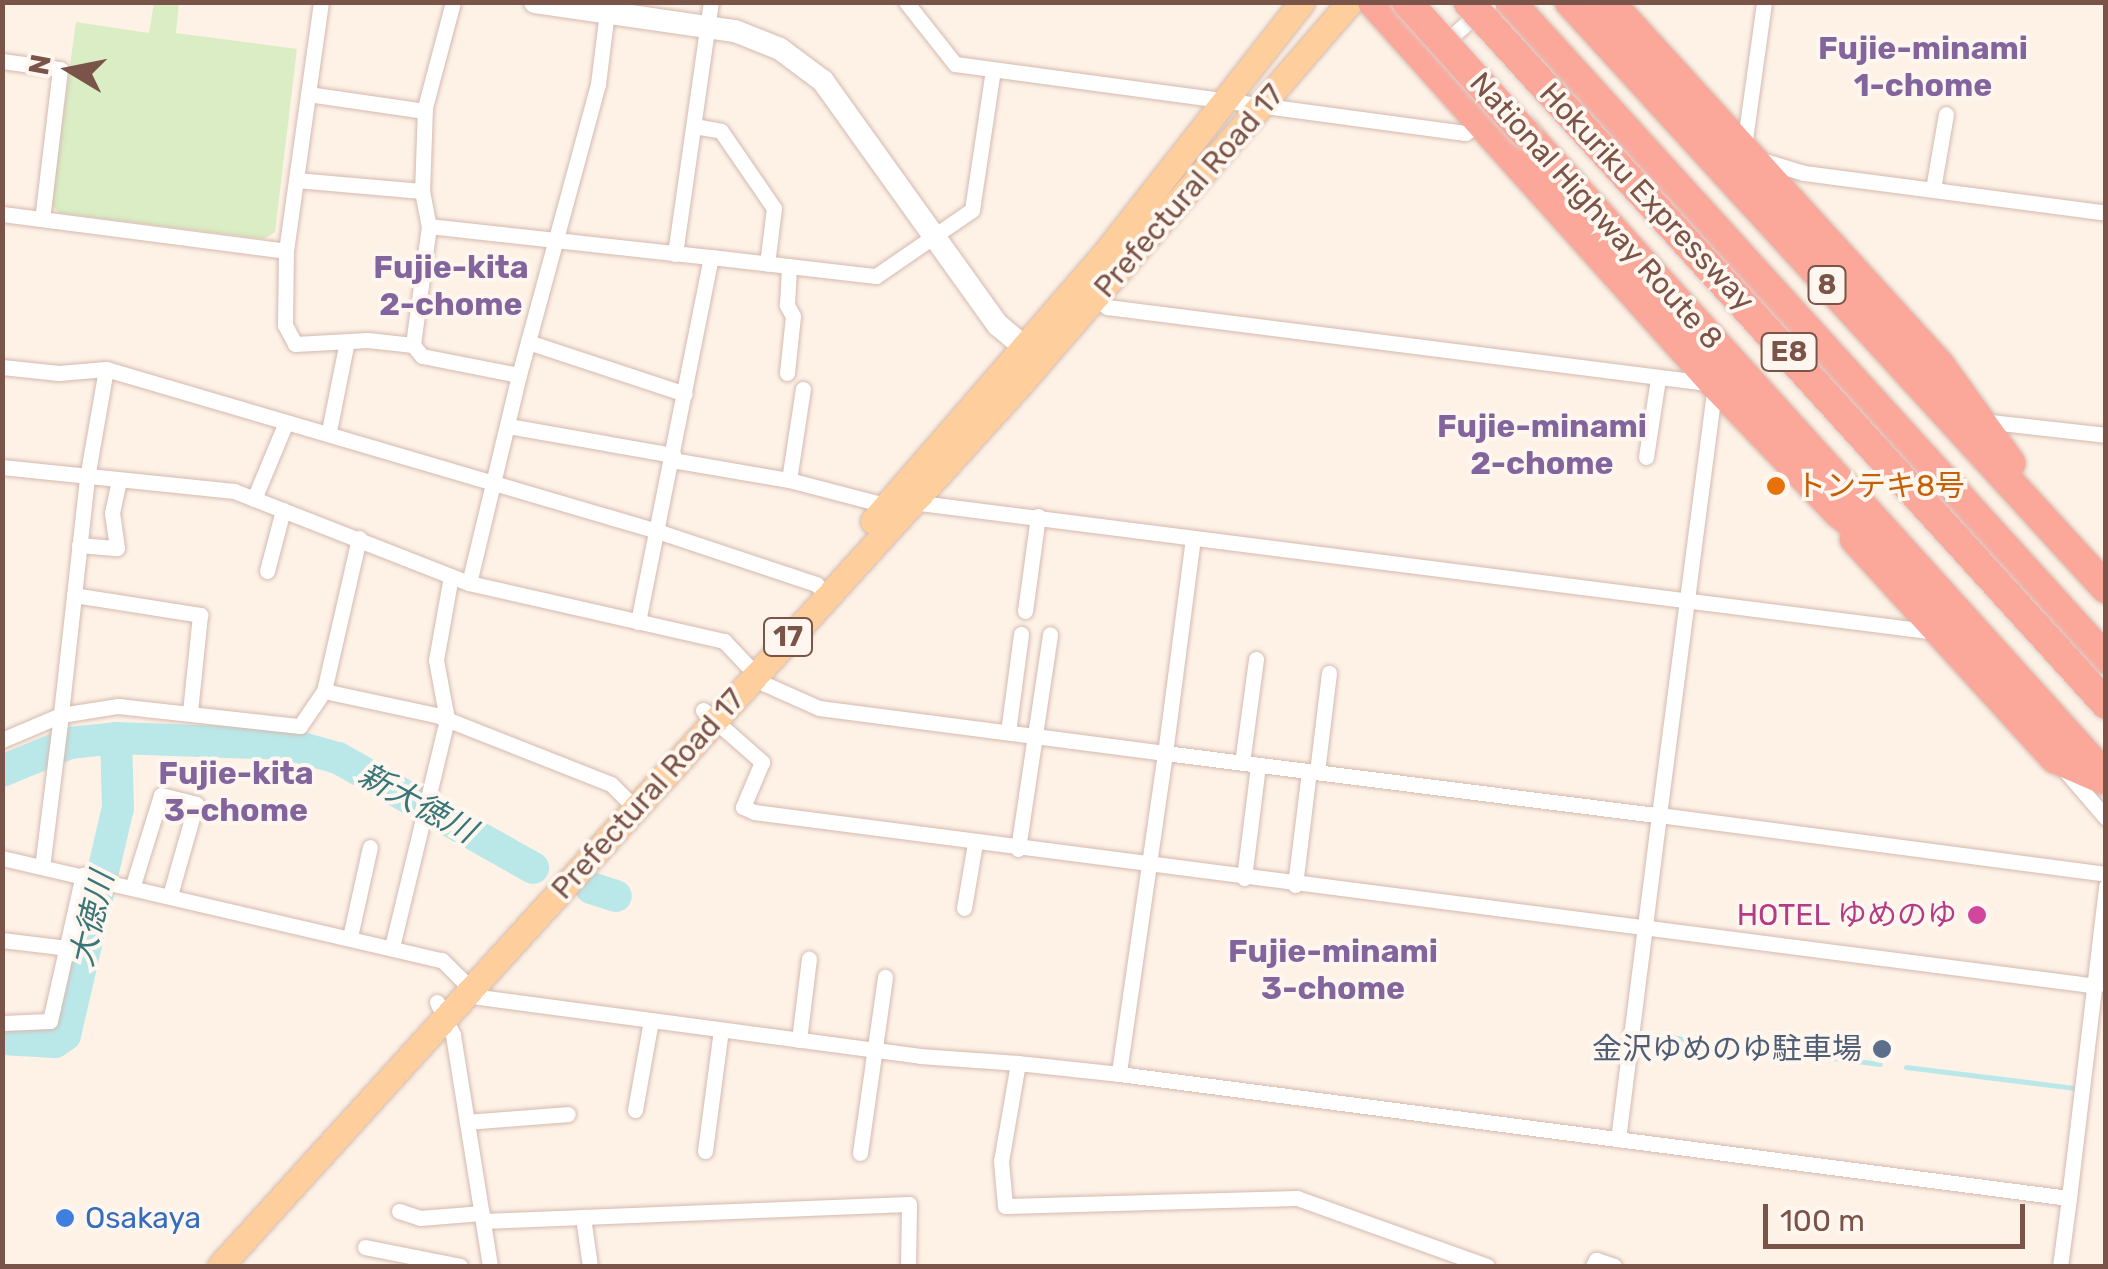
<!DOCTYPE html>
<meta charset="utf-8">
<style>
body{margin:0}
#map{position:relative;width:2108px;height:1269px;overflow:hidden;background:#fef2e7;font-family:Rubik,"Noto Sans JP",sans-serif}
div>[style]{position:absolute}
.green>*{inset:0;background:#daedc4}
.stream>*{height:5px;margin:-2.5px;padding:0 2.5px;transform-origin:2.5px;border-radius:2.5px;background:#bae8e9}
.river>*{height:32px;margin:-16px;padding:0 16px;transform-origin:16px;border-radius:16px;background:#bae8e9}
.roads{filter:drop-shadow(0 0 2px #d4baaf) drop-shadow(0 0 2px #d4baaf)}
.street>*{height:15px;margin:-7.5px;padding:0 7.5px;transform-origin:7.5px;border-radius:7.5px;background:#fff}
.secondary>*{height:22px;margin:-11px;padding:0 11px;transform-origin:11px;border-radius:11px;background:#fff}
.primary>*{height:25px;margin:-12.5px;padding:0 12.5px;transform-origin:12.5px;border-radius:12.5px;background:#ffce9d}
.highway>*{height:30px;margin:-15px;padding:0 15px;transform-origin:15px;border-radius:15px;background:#fba89b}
.bridges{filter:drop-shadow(0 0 2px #dacfcc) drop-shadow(0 0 2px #dacfcc)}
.highway-bridge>*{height:30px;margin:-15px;padding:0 15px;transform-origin:15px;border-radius:15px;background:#fba89b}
.dots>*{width:28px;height:28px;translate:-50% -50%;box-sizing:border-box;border:5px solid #fff7ef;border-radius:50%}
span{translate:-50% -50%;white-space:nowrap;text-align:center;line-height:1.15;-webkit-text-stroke:8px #fff7ef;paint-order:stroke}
.shield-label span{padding:2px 8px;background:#fff7ef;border:2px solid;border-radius:8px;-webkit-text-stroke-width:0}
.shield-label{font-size:28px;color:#7a5449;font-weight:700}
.street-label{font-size:30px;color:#7a5449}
.food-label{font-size:30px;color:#c56008}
.left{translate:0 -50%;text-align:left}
.hotel-label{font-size:30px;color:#b23c85}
.right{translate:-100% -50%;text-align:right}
.service-label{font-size:30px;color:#4e5e75}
.shop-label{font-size:30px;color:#366cbe}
.neighbourhood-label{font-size:32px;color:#83659d;font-weight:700}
.water-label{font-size:32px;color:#387679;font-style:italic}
.frame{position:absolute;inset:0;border:5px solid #7a5449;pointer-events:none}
.north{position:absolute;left:20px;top:20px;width:100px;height:100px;-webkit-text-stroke:8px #fff7ef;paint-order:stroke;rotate:280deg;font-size:28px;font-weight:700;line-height:40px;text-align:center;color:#7a5449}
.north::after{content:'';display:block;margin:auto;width:35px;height:45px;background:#7a5449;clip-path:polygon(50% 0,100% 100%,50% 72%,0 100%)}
.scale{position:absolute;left:1763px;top:1204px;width:262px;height:45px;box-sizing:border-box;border:5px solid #7a5449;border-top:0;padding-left:12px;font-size:30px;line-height:35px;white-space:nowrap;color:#7a5449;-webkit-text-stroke:8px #fff7ef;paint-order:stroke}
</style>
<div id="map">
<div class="green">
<i style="clip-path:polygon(154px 3px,179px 3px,176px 33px,297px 49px,275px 232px,264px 239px,59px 213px,51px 205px,76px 22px,149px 33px)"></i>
</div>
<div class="stream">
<i style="left:1640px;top:1033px;width:45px;rotate:7.6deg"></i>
<i style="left:1739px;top:1046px;width:142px;rotate:7.3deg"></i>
<i style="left:1906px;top:1067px;width:169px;rotate:7.1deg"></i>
</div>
<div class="river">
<i style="left:2px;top:771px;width:74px;rotate:-22.4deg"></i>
<i style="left:70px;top:743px;width:46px;rotate:-6.2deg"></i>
<i style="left:116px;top:738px;width:171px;rotate:2deg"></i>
<i style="left:287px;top:744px;width:53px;rotate:15.4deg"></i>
<i style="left:338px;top:758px;width:224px;rotate:29.4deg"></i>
<i style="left:591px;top:888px;width:26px;rotate:18deg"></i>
<i style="left:2px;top:1039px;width:53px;rotate:3.2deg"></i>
<i style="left:55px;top:1042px;width:12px;rotate:-35deg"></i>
<i style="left:65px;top:1035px;width:233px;rotate:-76.9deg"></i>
<i style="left:118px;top:808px;width:70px;rotate:-91.6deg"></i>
</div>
<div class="roads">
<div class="street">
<i style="left:321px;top:2px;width:251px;rotate:98deg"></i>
<i style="left:286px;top:251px;width:74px;rotate:90.8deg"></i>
<i style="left:285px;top:325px;width:21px;rotate:62deg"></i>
<i style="left:295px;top:344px;width:73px;rotate:-3.1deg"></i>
<i style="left:368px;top:340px;width:45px;rotate:6.3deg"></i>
<i style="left:453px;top:2px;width:109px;rotate:104.9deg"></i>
<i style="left:425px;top:107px;width:84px;rotate:92deg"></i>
<i style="left:422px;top:191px;width:36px;rotate:79deg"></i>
<i style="left:429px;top:226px;width:120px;rotate:97.7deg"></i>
<i style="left:413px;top:345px;width:14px;rotate:51deg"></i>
<i style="left:422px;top:356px;width:99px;rotate:11.1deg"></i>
<i style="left:519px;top:375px;width:214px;rotate:103.5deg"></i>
<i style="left:469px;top:583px;width:262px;rotate:12.8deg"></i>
<i style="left:724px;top:641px;width:59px;rotate:46.4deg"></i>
<i style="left:765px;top:684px;width:59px;rotate:24deg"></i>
<i style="left:819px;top:708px;width:349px;rotate:7.4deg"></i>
<i style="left:1165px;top:753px;width:324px;rotate:98.2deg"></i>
<i style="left:1119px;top:1074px;width:958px;rotate:7.44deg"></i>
<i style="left:2069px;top:1198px;width:69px;rotate:97.5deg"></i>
<i style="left:906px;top:2px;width:79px;rotate:51.7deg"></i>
<i style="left:955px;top:64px;width:515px;rotate:7.7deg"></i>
<i style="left:1465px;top:133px;width:17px;rotate:-33deg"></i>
<i style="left:1440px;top:47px;width:67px;rotate:-42deg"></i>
<i style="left:2px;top:61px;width:59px;rotate:7.9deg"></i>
<i style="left:60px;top:69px;width:151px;rotate:96.8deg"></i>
<i style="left:308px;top:94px;width:118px;rotate:8.3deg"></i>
<i style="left:694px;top:126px;width:27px;rotate:10deg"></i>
<i style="left:721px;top:131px;width:93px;rotate:55.5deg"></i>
<i style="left:774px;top:208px;width:56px;rotate:97.1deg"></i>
<i style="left:1744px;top:147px;width:146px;rotate:-82.1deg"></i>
<i style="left:1758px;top:159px;width:48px;rotate:16.9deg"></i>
<i style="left:1804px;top:173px;width:305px;rotate:7.5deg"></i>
<i style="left:296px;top:180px;width:126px;rotate:5deg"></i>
<i style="left:1933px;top:189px;width:76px;rotate:-80.2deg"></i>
<i style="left:2px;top:214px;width:286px;rotate:7.4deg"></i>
<i style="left:429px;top:226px;width:284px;rotate:6.3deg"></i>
<i style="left:675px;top:254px;width:255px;rotate:-81.9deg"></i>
<i style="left:1096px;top:299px;width:14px;rotate:36deg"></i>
<i style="left:1107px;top:307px;width:613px;rotate:7.22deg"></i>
<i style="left:1715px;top:384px;width:435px;rotate:97.4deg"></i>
<i style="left:1659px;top:815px;width:451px;rotate:7.5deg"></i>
<i style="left:528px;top:342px;width:165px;rotate:18.3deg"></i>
<i style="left:2px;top:367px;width:57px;rotate:6deg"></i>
<i style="left:59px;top:373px;width:47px;rotate:-4.9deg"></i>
<i style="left:106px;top:369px;width:111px;rotate:99.9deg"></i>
<i style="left:87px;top:478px;width:238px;rotate:96.3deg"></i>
<i style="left:61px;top:715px;width:58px;rotate:-9deg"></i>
<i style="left:118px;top:706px;width:183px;rotate:6.3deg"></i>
<i style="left:300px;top:726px;width:42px;rotate:-55.6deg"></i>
<i style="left:324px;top:691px;width:115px;rotate:12.1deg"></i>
<i style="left:436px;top:715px;width:188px;rotate:21.5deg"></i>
<i style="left:611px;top:784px;width:34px;rotate:45deg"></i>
<i style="left:106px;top:369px;width:574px;rotate:16.38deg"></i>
<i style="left:657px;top:531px;width:168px;rotate:18.4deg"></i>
<i style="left:816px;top:584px;width:16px;rotate:45deg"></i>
<i style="left:787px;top:373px;width:57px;rotate:-84deg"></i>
<i style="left:793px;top:316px;width:13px;rotate:-119deg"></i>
<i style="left:787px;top:305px;width:39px;rotate:-87deg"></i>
<i style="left:519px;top:375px;width:302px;rotate:-74.8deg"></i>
<i style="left:598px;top:84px;width:73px;rotate:-82.9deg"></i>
<i style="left:1982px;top:421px;width:125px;rotate:6.4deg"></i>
<i style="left:508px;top:426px;width:168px;rotate:10deg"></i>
<i style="left:329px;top:431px;width:87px;rotate:-78.7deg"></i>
<i style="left:1646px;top:457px;width:79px;rotate:-81.3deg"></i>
<i style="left:672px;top:460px;width:119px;rotate:9.7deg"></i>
<i style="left:789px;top:480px;width:103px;rotate:14.6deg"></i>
<i style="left:2px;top:467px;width:233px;rotate:5.9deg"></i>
<i style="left:234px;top:491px;width:252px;rotate:21.4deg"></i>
<i style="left:789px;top:480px;width:92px;rotate:-81.3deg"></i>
<i style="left:254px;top:499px;width:83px;rotate:-67.4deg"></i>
<i style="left:912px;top:502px;width:1024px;rotate:7.24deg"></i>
<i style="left:1928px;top:631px;width:9px;rotate:-36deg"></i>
<i style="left:1193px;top:538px;width:217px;rotate:97.4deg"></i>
<i style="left:1165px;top:753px;width:498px;rotate:7.2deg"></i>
<i style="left:1659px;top:815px;width:327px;rotate:97.2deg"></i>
<i style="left:79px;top:545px;width:38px;rotate:5deg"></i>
<i style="left:117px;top:548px;width:35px;rotate:-98deg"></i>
<i style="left:112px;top:513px;width:34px;rotate:-78deg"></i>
<i style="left:267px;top:571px;width:63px;rotate:-75.3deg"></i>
<i style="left:74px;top:595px;width:128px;rotate:9deg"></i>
<i style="left:200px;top:615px;width:98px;rotate:95.9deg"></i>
<i style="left:1025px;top:611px;width:96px;rotate:-82.2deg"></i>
<i style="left:638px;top:622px;width:372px;rotate:-78.7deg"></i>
<i style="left:711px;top:257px;width:166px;rotate:6.6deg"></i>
<i style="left:876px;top:276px;width:116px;rotate:-34.5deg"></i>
<i style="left:972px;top:210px;width:142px;rotate:-81.5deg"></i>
<i style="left:324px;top:691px;width:157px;rotate:-77.1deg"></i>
<i style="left:703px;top:710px;width:79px;rotate:41.4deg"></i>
<i style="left:762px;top:762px;width:49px;rotate:112.9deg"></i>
<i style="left:743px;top:807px;width:12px;rotate:24deg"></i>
<i style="left:754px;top:812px;width:1354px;rotate:7.38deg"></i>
<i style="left:1008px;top:732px;width:99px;rotate:-82.4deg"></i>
<i style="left:2px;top:740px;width:64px;rotate:-23deg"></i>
<i style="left:61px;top:715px;width:153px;rotate:97.1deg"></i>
<i style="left:1242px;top:763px;width:105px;rotate:-82.3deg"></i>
<i style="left:2064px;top:769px;width:65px;rotate:49.4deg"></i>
<i style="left:1317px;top:772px;width:100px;rotate:-83.1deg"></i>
<i style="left:1018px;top:849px;width:217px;rotate:-81.5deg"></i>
<i style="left:2px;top:858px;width:452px;rotate:13.1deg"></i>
<i style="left:442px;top:960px;width:52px;rotate:45deg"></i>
<i style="left:479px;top:997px;width:445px;rotate:7.6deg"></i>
<i style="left:920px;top:1056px;width:98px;rotate:4.1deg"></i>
<i style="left:1018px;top:1063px;width:99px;rotate:99.8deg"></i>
<i style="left:1001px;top:1161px;width:45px;rotate:84.9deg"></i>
<i style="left:1005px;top:1206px;width:292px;rotate:-1.6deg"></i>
<i style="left:1297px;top:1198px;width:202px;rotate:19.7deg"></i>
<i style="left:1244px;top:878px;width:114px;rotate:-82.9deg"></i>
<i style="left:133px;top:885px;width:94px;rotate:-72.7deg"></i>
<i style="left:161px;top:795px;width:36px;rotate:14deg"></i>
<i style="left:196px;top:804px;width:91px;rotate:105.9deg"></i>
<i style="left:1295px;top:885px;width:115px;rotate:-83deg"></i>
<i style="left:964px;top:908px;width:66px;rotate:-80.4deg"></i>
<i style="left:350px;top:937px;width:92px;rotate:-77.5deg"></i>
<i style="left:2px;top:940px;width:65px;rotate:7deg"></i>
<i style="left:392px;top:947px;width:235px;rotate:-76.4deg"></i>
<i style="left:447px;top:719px;width:60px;rotate:-100.6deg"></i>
<i style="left:436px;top:660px;width:85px;rotate:-79.9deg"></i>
<i style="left:437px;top:1002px;width:37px;rotate:64deg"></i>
<i style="left:453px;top:1035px;width:234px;rotate:80.9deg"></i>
<i style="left:2px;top:1023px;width:48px;rotate:-2.4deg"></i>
<i style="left:50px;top:1021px;width:150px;rotate:-77.3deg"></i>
<i style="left:799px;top:1040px;width:82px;rotate:-83deg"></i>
<i style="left:1018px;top:1063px;width:102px;rotate:6.2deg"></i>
<i style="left:635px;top:1110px;width:91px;rotate:-79.9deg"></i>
<i style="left:467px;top:1122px;width:101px;rotate:-4.5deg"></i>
<i style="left:705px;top:1151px;width:122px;rotate:-82.5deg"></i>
<i style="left:860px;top:1153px;width:178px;rotate:-81.9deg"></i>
<i style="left:2069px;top:1198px;width:314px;rotate:-83.2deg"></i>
<i style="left:399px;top:1211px;width:22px;rotate:18deg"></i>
<i style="left:420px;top:1218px;width:62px;rotate:-4.6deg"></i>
<i style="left:583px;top:1217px;width:326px;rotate:-2.3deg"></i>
<i style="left:909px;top:1204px;width:62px;rotate:90.9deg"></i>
<i style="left:483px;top:1221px;width:100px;rotate:-2.3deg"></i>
<i style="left:583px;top:1217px;width:49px;rotate:81.9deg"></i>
<i style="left:365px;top:1247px;width:97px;rotate:11.3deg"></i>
<i style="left:1593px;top:1266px;width:7px;rotate:-63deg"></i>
<i style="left:1596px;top:1260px;width:19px;rotate:18deg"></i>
</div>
<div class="secondary">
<i style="left:535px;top:2px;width:202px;rotate:8.3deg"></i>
<i style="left:735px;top:31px;width:48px;rotate:21.8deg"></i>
<i style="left:780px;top:49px;width:54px;rotate:36.7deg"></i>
<i style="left:823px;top:81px;width:300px;rotate:54.4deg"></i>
<i style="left:998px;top:325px;width:51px;rotate:40.2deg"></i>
</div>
<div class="primary">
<i style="left:873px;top:521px;width:349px;rotate:-49.1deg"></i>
<i style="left:1102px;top:257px;width:324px;rotate:-51.9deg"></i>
<i style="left:220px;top:1266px;width:1183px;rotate:-47.78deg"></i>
<i style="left:1015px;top:390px;width:513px;rotate:-49.19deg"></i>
</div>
<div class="highway">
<i style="left:1373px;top:2px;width:513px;rotate:48.16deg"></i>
<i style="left:1715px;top:384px;width:178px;rotate:46.1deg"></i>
<i style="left:1838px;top:512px;width:58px;rotate:38.7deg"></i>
<i style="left:1510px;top:2px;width:887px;rotate:47.79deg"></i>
<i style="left:1570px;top:2px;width:794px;rotate:47.55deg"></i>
<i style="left:1609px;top:2px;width:492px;rotate:47.7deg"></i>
<i style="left:1940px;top:366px;width:120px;rotate:54.2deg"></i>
<i style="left:1525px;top:133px;width:867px;rotate:47.94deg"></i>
<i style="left:1855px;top:539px;width:297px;rotate:47.6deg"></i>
<i style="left:2055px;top:758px;width:52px;rotate:23.6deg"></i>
</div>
</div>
<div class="bridges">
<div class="highway-bridge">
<i style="left:1407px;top:2px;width:176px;rotate:48deg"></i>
<i style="left:1468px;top:2px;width:949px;rotate:47.73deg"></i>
</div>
</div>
<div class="dots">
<i style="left:1776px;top:486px;background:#e8710a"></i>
<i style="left:1977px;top:915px;background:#d1479c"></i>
<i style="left:1882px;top:1049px;background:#5c6f8a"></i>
<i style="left:65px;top:1218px;background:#3f7fe0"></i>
</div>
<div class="shield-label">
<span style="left:1827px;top:285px">8</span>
<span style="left:1789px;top:352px">E8</span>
<span style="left:788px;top:637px">17</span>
</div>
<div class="street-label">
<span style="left:1189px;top:191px;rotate:-49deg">Prefectural Road 17</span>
<span style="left:1647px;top:197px;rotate:47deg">Hokuriku Expressway</span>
<span style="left:1596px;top:211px;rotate:48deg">National Highway Route 8</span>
<span style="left:648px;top:794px;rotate:-48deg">Prefectural Road 17</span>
</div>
<div class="food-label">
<span class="left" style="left:1796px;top:486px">トンテキ8号</span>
</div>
<div class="hotel-label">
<span class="right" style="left:1957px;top:915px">HOTEL ゆめのゆ</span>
</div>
<div class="service-label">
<span class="right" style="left:1862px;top:1049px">金沢ゆめのゆ駐車場</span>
</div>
<div class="shop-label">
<span class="left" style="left:85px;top:1218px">Osakaya</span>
</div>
<div class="neighbourhood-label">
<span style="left:1923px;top:67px">Fujie-minami<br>1-chome</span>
<span style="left:451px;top:286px">Fujie-kita<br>2-chome</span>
<span style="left:1542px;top:445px">Fujie-minami<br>2-chome</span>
<span style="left:236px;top:792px">Fujie-kita<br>3-chome</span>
<span style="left:1333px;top:970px">Fujie-minami<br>3-chome</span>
</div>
<div class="water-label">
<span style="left:417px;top:803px;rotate:29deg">新大徳川</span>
<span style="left:92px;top:919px;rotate:-77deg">大徳川</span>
</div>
<div class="frame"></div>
<div class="north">N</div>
<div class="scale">100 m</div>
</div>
